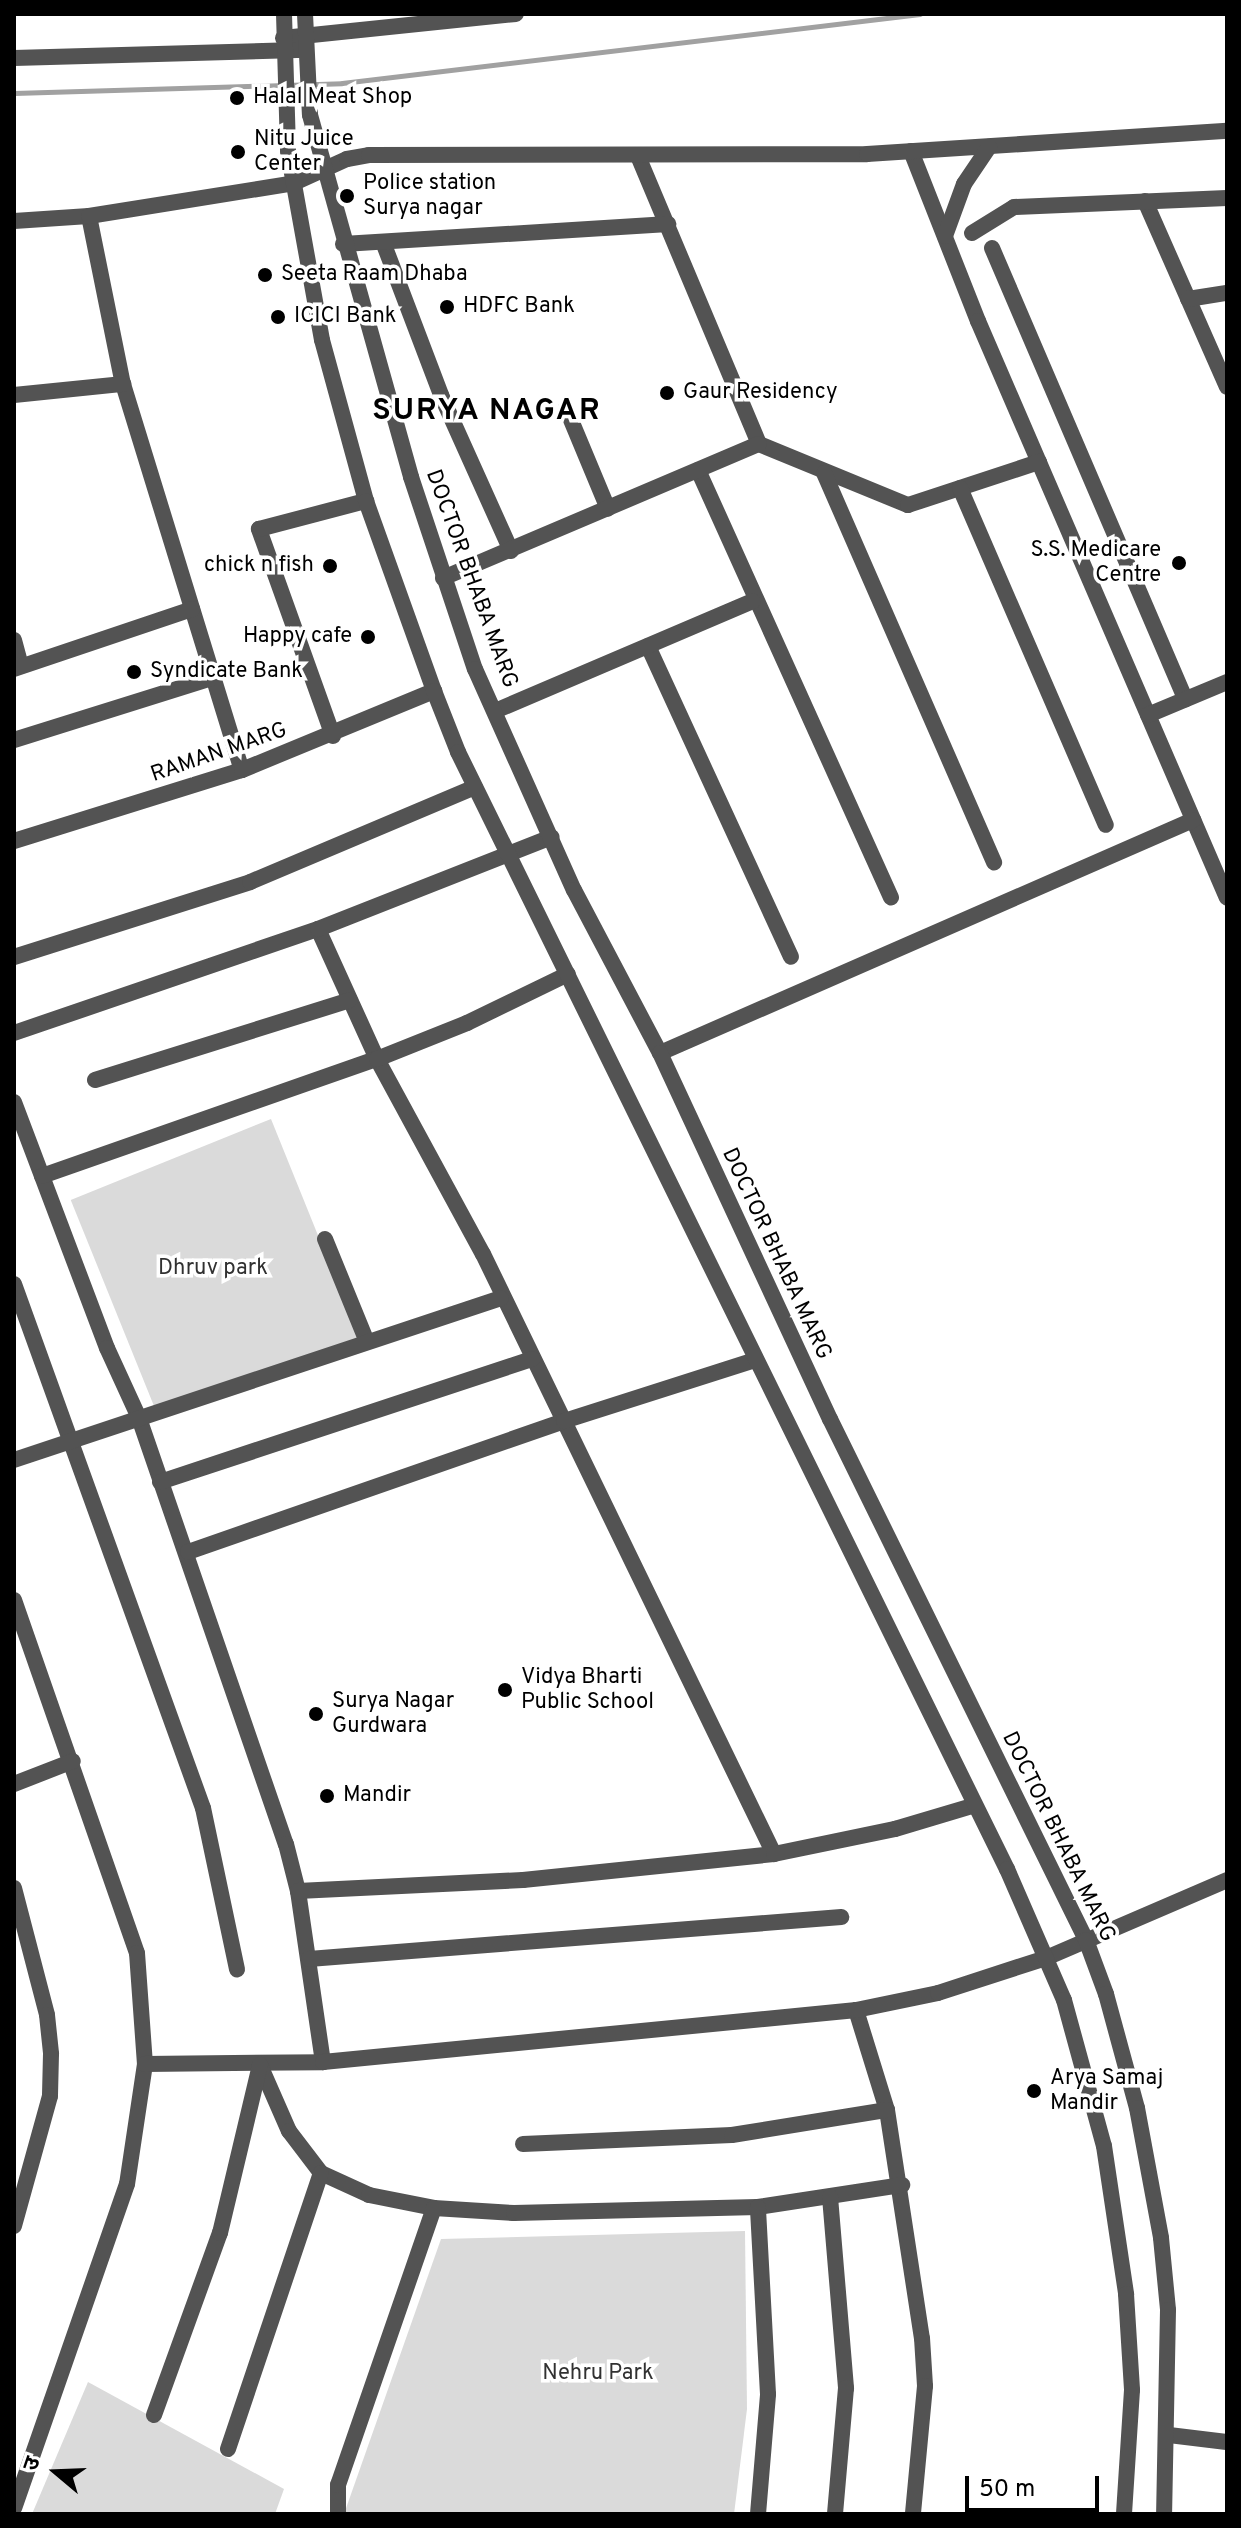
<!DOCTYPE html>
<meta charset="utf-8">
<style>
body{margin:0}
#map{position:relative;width:1241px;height:2528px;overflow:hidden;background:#fff;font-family:Overpass,"Noto Sans Devanagari",sans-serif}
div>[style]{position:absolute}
.green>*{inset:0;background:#dadada;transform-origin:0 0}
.stream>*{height:5px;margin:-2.5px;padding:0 2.5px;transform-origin:2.5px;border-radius:2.5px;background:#a1a1a1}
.minor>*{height:16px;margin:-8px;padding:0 8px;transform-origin:8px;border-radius:8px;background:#535353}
.tertiary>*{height:16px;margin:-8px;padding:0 8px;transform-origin:8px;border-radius:8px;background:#535353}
.dots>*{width:22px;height:22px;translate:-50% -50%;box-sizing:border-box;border:4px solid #fff;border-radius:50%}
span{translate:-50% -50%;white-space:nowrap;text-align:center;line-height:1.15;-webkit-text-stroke:7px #fff;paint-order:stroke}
.poi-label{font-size:22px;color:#000}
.left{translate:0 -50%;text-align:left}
.right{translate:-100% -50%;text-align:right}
.street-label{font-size:22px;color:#000}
.park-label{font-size:22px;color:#313131}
.district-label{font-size:30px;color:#000;font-weight:700;letter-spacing:2px}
.frame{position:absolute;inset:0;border:16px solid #000;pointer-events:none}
.north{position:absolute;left:16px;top:2432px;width:80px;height:80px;-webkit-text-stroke:6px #fff;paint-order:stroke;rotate:289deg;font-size:22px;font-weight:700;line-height:32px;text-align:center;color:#000}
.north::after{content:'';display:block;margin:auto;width:28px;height:36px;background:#000;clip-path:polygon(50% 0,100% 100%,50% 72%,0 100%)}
.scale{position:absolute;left:965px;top:2476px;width:134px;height:36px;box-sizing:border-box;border:4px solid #000;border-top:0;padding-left:10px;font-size:24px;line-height:28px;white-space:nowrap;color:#000;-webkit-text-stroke:6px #fff;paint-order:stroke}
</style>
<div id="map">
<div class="green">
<i style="left:271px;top:1119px;width:236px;height:216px;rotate:68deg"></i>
<i style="clip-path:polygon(745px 2231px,747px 2409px,734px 2514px,344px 2514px,441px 2239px)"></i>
<i style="clip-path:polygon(88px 2382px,284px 2489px,275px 2514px,32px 2514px)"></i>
</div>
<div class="stream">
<i style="left:14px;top:93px;width:328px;rotate:-1.7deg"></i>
<i style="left:342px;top:83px;width:582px;rotate:-6.81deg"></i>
</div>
<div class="minor">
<i style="left:283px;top:38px;width:234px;rotate:-5.9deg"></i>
<i style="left:14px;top:58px;width:292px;rotate:-1.6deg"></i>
<i style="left:911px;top:151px;width:183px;rotate:68.5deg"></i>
<i style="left:978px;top:321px;width:628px;rotate:66.66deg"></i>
<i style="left:638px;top:156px;width:312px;rotate:67.2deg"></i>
<i style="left:759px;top:444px;width:161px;rotate:22.3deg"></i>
<i style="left:908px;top:505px;width:138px;rotate:-18.2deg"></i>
<i style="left:1145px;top:201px;width:203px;rotate:66.2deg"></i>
<i style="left:89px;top:216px;width:171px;rotate:78.6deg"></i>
<i style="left:123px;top:384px;width:404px;rotate:72.9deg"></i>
<i style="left:14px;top:221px;width:75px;rotate:-3.8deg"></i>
<i style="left:89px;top:216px;width:208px;rotate:-9.1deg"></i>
<i style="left:294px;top:183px;width:58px;rotate:-24.4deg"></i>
<i style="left:347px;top:159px;width:22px;rotate:-10deg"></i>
<i style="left:369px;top:155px;width:498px;rotate:-0.1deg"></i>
<i style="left:867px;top:154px;width:361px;rotate:-3.7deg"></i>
<i style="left:972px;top:233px;width:49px;rotate:-31.8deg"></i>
<i style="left:1014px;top:207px;width:213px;rotate:-2.4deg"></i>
<i style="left:945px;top:236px;width:55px;rotate:-69.9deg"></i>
<i style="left:964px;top:184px;width:45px;rotate:-56deg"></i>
<i style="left:383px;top:242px;width:164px;rotate:69.2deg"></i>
<i style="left:441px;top:395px;width:171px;rotate:65.8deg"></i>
<i style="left:343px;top:244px;width:326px;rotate:-3.5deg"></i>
<i style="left:992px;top:248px;width:491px;rotate:66.8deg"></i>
<i style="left:1188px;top:299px;width:39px;rotate:-9deg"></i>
<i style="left:14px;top:395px;width:110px;rotate:-5.8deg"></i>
<i style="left:566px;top:408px;width:109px;rotate:67.4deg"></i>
<i style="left:698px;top:470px;width:469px;rotate:65.7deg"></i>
<i style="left:824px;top:473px;width:425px;rotate:66.4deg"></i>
<i style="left:960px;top:488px;width:367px;rotate:66.6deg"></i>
<i style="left:443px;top:578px;width:343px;rotate:-23deg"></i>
<i style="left:14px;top:640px;width:27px;rotate:75deg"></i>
<i style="left:648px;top:646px;width:342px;rotate:65.3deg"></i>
<i style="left:14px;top:669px;width:188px;rotate:-18.6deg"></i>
<i style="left:495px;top:711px;width:280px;rotate:-23.1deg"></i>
<i style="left:1148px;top:715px;width:86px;rotate:-22.7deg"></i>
<i style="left:333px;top:736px;width:220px;rotate:-109.7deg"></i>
<i style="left:259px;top:529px;width:111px;rotate:-14.7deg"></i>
<i style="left:14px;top:740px;width:207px;rotate:-17.4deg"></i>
<i style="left:14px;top:841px;width:239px;rotate:-17.3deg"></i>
<i style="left:242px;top:770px;width:208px;rotate:-22.4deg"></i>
<i style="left:318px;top:929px;width:143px;rotate:65.6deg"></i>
<i style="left:377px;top:1059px;width:222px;rotate:61.5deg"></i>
<i style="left:483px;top:1254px;width:667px;rotate:64.13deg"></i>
<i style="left:14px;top:957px;width:248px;rotate:-17.6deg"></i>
<i style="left:250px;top:882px;width:244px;rotate:-22.9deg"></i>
<i style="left:14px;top:1033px;width:321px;rotate:-18.9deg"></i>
<i style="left:318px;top:929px;width:251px;rotate:-21.5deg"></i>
<i style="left:660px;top:1053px;width:582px;rotate:-23.61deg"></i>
<i style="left:95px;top:1080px;width:267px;rotate:-17.4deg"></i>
<i style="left:14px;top:1102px;width:263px;rotate:69.3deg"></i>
<i style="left:107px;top:1348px;width:77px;rotate:65.4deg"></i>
<i style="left:139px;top:1418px;width:451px;rotate:71deg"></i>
<i style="left:286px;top:1844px;width:49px;rotate:75.7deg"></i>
<i style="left:298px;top:1891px;width:173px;rotate:81.7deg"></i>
<i style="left:42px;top:1176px;width:355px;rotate:-19.3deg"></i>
<i style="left:377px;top:1059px;width:97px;rotate:-21.8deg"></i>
<i style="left:467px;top:1023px;width:112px;rotate:-25.9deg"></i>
<i style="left:325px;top:1239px;width:111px;rotate:67.8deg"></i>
<i style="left:14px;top:1284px;width:557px;rotate:70.17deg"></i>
<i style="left:203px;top:1808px;width:165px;rotate:78.1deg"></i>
<i style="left:14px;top:1460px;width:513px;rotate:-18.4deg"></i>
<i style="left:160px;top:1482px;width:392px;rotate:-18.3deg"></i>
<i style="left:188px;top:1552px;width:398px;rotate:-19.2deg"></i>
<i style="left:564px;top:1421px;width:201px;rotate:-17.7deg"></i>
<i style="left:14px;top:1600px;width:374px;rotate:70.8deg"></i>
<i style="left:137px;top:1953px;width:111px;rotate:85.9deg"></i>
<i style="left:145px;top:2064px;width:121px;rotate:98.5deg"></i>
<i style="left:127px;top:2184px;width:343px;rotate:109.2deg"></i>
<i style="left:14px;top:1784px;width:63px;rotate:-21.3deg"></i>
<i style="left:14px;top:1888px;width:131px;rotate:75.4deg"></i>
<i style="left:47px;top:2015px;width:39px;rotate:84deg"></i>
<i style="left:51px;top:2054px;width:42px;rotate:91.4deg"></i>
<i style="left:50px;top:2096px;width:135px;rotate:105.5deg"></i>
<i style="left:298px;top:1891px;width:225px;rotate:-2.8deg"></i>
<i style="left:523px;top:1880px;width:252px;rotate:-5.9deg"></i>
<i style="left:774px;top:1854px;width:124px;rotate:-11.7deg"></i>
<i style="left:895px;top:1829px;width:80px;rotate:-16.6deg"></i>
<i style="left:309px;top:1959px;width:534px;rotate:-4.51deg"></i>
<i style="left:856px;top:2010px;width:105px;rotate:72.8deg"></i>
<i style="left:887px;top:2110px;width:231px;rotate:81.3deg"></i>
<i style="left:922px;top:2338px;width:48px;rotate:86.4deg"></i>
<i style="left:925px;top:2386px;width:129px;rotate:95.4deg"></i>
<i style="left:145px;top:2064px;width:178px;rotate:-0.6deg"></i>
<i style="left:323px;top:2062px;width:536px;rotate:-5.57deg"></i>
<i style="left:856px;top:2010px;width:84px;rotate:-11.7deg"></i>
<i style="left:938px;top:1993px;width:114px;rotate:-18deg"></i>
<i style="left:1046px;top:1958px;width:197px;rotate:-23.3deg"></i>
<i style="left:260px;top:2065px;width:72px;rotate:66.3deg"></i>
<i style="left:289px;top:2131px;width:53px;rotate:52.7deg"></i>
<i style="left:321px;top:2173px;width:53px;rotate:24.6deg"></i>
<i style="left:369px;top:2195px;width:66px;rotate:11.3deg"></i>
<i style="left:434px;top:2208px;width:80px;rotate:3.6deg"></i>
<i style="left:514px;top:2213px;width:244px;rotate:-1.4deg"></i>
<i style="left:758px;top:2207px;width:146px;rotate:-8.7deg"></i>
<i style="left:523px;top:2144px;width:209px;rotate:-2.5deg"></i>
<i style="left:732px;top:2135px;width:157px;rotate:-9.2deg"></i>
<i style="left:830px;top:2197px;width:192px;rotate:85.2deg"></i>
<i style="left:846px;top:2388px;width:126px;rotate:95deg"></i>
<i style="left:154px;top:2415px;width:194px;rotate:-70.1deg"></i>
<i style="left:220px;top:2233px;width:173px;rotate:-76.6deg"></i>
<i style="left:1169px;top:2435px;width:58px;rotate:6.9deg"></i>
<i style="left:228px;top:2449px;width:291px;rotate:-71.4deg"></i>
<i style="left:338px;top:2514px;width:29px;rotate:-90deg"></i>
<i style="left:338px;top:2485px;width:293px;rotate:-70.9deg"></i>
<i style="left:758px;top:2514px;width:120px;rotate:-85.2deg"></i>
<i style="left:768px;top:2394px;width:187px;rotate:-93.1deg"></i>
</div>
<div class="tertiary">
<i style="left:284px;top:14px;width:137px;rotate:88.3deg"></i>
<i style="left:288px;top:151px;width:192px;rotate:79.8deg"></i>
<i style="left:322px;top:340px;width:167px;rotate:74.7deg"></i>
<i style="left:366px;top:501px;width:202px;rotate:70.3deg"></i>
<i style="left:434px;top:691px;width:66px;rotate:68.5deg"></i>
<i style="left:458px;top:752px;width:1245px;rotate:63.83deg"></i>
<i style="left:1007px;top:1869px;width:143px;rotate:66.5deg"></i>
<i style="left:1064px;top:2000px;width:151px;rotate:74.7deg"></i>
<i style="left:1104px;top:2146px;width:150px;rotate:81.5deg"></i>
<i style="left:1126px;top:2294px;width:96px;rotate:86.4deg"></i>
<i style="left:1132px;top:2390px;width:124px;rotate:93.7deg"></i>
<i style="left:305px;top:14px;width:101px;rotate:87.2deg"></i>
<i style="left:310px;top:115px;width:376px;rotate:74.4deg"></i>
<i style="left:411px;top:477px;width:202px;rotate:71.6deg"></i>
<i style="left:475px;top:669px;width:242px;rotate:65.9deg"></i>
<i style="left:574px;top:890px;width:184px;rotate:62.2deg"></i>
<i style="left:660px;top:1053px;width:404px;rotate:65.1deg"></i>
<i style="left:830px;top:1419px;width:580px;rotate:63.83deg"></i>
<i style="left:1086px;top:1940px;width:58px;rotate:69.7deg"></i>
<i style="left:1106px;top:1994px;width:118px;rotate:74.8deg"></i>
<i style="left:1137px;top:2108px;width:132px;rotate:79.5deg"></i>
<i style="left:1161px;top:2238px;width:72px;rotate:84.4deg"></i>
<i style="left:1168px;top:2310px;width:204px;rotate:91.1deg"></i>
</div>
<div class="dots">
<i style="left:237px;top:98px;background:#000"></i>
<i style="left:238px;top:152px;background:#000"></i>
<i style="left:347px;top:196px;background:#000"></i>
<i style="left:265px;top:275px;background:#000"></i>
<i style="left:447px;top:307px;background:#000"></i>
<i style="left:278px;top:317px;background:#000"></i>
<i style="left:667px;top:393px;background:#000"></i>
<i style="left:1179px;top:563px;background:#000"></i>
<i style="left:330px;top:566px;background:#000"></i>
<i style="left:368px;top:637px;background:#000"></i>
<i style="left:134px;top:672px;background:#000"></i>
<i style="left:505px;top:1690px;background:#000"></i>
<i style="left:316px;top:1714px;background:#000"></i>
<i style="left:327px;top:1796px;background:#000"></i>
<i style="left:1034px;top:2091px;background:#000"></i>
</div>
<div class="poi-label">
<span class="left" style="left:253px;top:98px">Halal Meat Shop</span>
<span class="left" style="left:254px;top:152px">Nitu Juice<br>Center</span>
<span class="left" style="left:363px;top:196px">Police station<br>Surya nagar</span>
<span class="left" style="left:281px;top:275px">Seeta Raam Dhaba</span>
<span class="left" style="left:463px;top:307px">HDFC Bank</span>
<span class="left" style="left:294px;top:317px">ICICI Bank</span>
<span class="left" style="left:683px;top:393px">Gaur Residency</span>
<span class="right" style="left:1161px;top:563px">S.S. Medicare<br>Centre</span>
<span class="right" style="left:314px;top:566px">chick n fish</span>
<span class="right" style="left:352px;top:637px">Happy cafe</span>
<span class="left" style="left:150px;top:672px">Syndicate Bank</span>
<span class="left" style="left:521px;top:1690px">Vidya Bharti<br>Public School</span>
<span class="left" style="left:332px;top:1714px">Surya Nagar<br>Gurdwara</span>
<span class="left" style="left:343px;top:1796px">Mandir</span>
<span class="left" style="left:1050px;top:2091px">Arya Samaj<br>Mandir</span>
</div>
<div class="street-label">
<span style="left:471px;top:579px;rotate:70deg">DOCTOR BHABA MARG</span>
<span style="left:219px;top:753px;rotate:-19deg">RAMAN MARG</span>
<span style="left:776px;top:1254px;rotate:65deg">DOCTOR BHABA MARG</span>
<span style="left:1058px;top:1837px;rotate:64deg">DOCTOR BHABA MARG</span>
</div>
<div class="park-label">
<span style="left:213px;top:1269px">Dhruv park</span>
<span style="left:598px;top:2374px">Nehru Park</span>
</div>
<div class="district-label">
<span style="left:487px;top:412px">SURYA NAGAR</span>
</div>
<div class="frame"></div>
<div class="north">उ</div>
<div class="scale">50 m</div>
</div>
